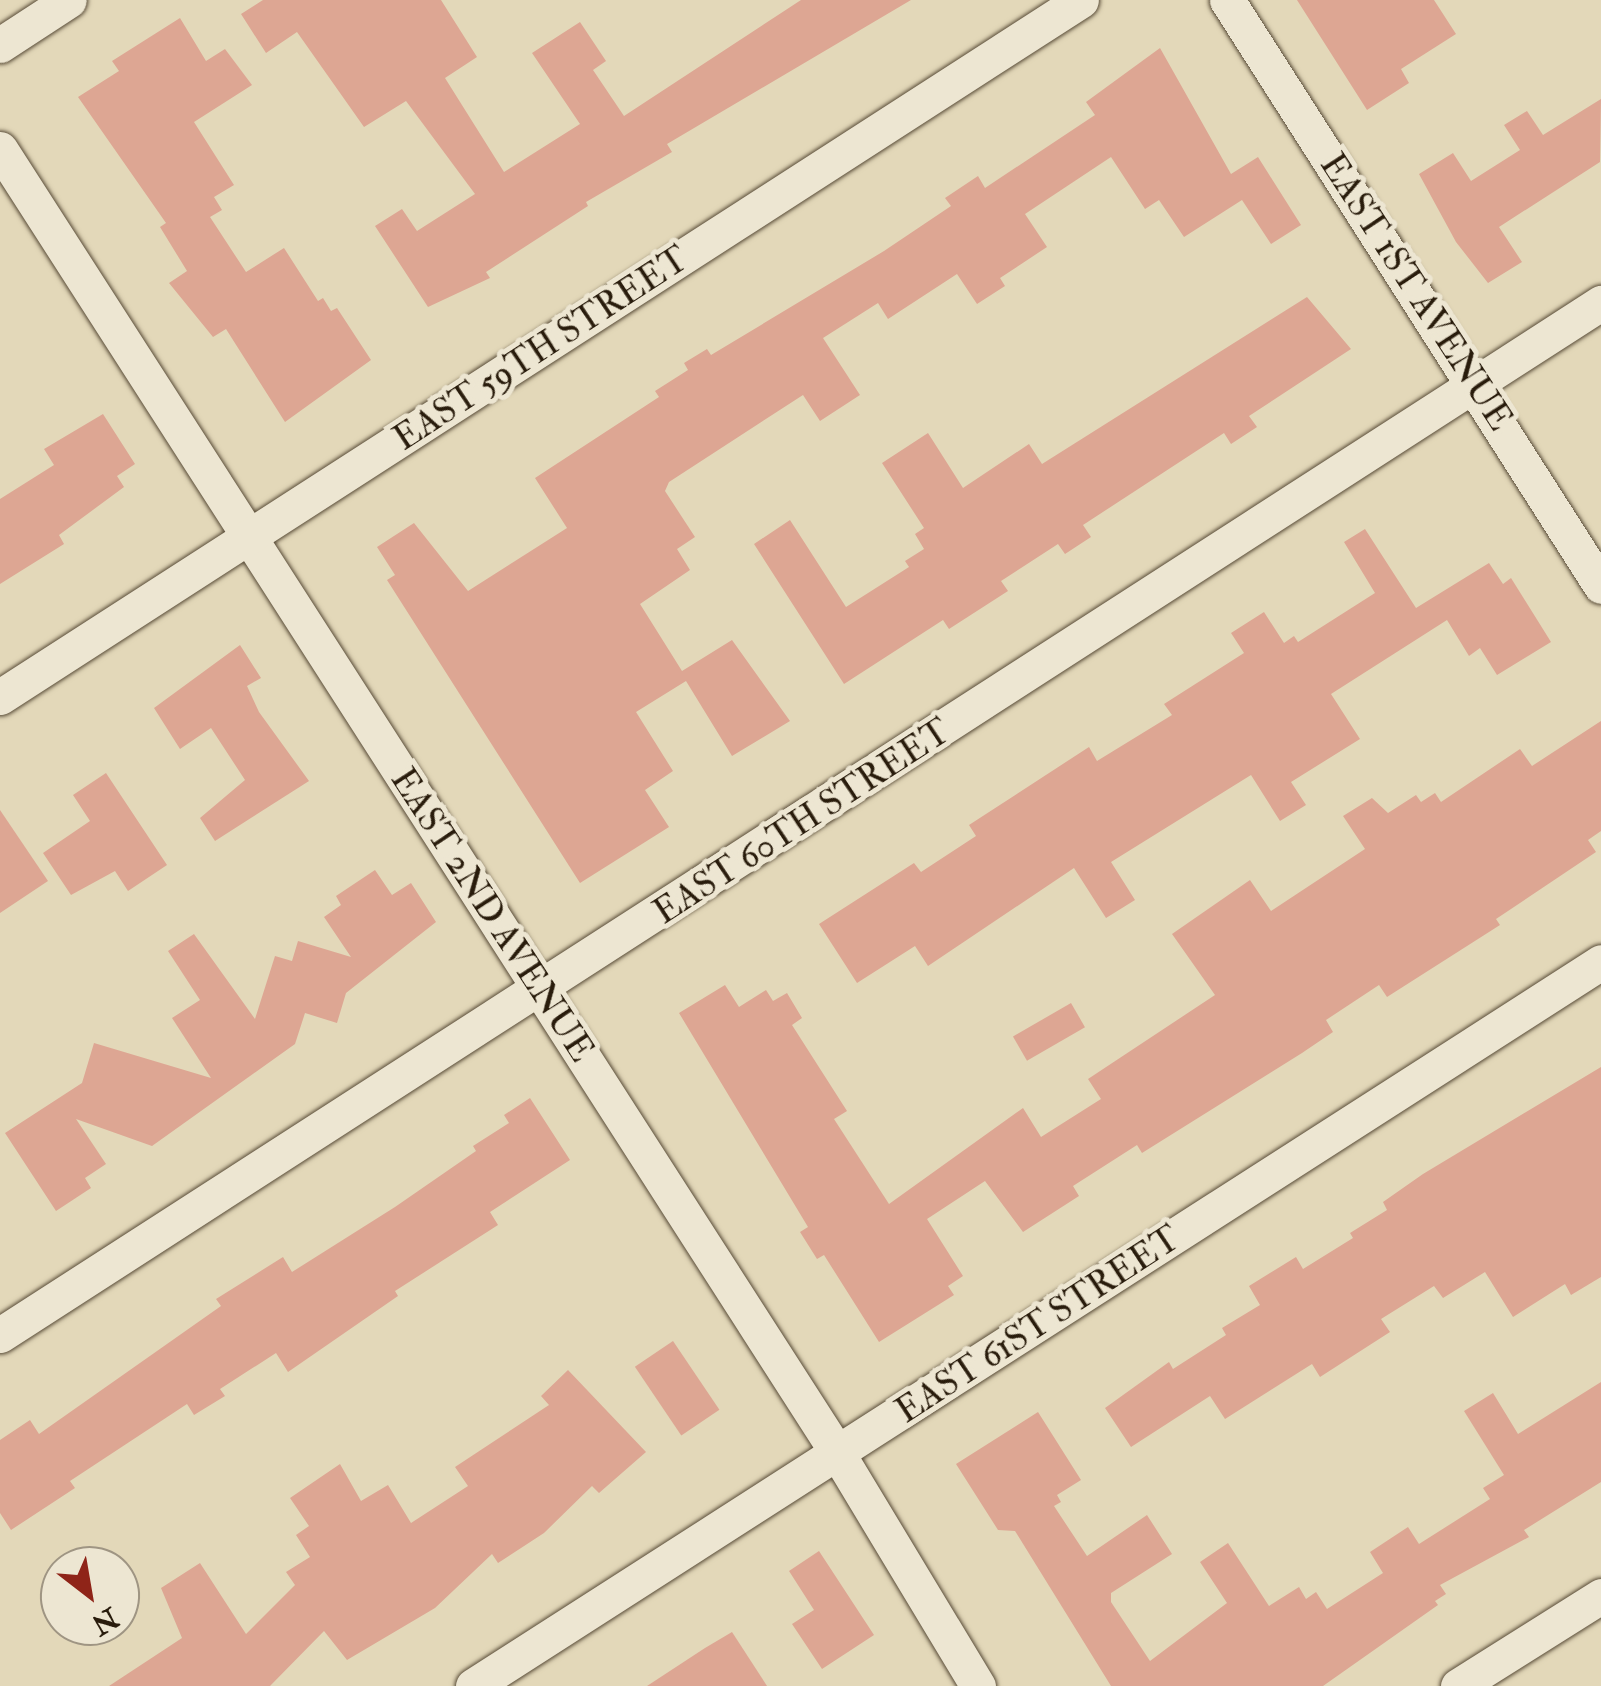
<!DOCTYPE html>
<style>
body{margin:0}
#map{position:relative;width:1601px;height:1686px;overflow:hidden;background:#e3d8b9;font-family:"IM FELL Double Pica",serif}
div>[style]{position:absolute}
.building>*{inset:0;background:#dda693;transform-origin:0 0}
.roads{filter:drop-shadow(0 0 2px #584b37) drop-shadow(0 0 2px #584b37)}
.minor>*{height:35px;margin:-17.5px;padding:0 17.5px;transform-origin:17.5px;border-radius:17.5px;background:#ede6d2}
span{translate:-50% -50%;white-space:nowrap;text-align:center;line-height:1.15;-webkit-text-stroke:10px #ede6d2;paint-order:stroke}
.street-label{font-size:35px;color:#291c0c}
.north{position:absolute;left:40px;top:1546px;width:100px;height:100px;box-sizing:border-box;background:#ede6d2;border:2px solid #9f9583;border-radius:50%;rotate:149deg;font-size:28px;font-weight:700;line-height:40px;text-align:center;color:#291c0c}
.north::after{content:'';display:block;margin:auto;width:35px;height:45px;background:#8f2418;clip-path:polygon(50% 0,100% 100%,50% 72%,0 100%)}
</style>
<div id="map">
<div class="building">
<i style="clip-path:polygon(263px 0,441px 0,477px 57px,445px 78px,504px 172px,580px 124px,532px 53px,580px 22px,606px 61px,593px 70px,624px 116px,801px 0,911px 0,667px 144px,672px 152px,586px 202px,588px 206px,486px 272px,490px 278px,428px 307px,375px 226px,402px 209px,417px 231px,475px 194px,406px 101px,364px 127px,297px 32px,266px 53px,241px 14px)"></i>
<i style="clip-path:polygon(1297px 0,1434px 0,1456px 34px,1401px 69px,1409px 83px,1367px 110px)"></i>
<i style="clip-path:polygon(180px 18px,206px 61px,225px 49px,252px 85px,194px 122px,234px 185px,214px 197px,222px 210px,210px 217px,246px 272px,284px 248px,318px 301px,323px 298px,331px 311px,337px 308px,371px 360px,285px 422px,226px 329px,213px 337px,169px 283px,187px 271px,160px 227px,166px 223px,78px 97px,119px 71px,112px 61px)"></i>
<i style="clip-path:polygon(1160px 48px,1231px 174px,1258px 157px,1301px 225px,1271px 244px,1242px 200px,1184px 237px,1159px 200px,1145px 209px,1111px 157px,1025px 214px,1047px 247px,1000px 278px,1005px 286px,977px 304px,957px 274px,888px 319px,878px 303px,823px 338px,860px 395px,820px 421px,803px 395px,669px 482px,665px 491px,695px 537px,677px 549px,690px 570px,640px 604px,682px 671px,732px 640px,790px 721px,732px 756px,686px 681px,636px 712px,673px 771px,645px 790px,669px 827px,580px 883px,387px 580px,395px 575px,377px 547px,414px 523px,468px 591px,567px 528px,535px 478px,659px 397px,655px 391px,688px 370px,684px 363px,707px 349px,711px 355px,884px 251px,951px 206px,945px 198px,978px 176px,985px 188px,1095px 115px,1086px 102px)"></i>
<i style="clip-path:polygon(1601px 99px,1600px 162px,1499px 227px,1522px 262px,1488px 283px,1456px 242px,1419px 174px,1453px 153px,1471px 181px,1520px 150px,1504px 125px,1527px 111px,1543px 135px)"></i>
<i style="clip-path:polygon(1307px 297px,1351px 349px,1249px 416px,1257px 427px,1231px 444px,1224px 433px,1083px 525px,1091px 537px,1065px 554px,1058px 544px,1001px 581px,1008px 591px,949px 629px,943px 620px,844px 684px,754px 544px,790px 520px,846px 607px,909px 567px,905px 561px,924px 549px,915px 534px,924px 528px,882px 463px,928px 433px,963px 488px,1029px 444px,1042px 464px)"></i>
<i style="clip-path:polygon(103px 414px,135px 464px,117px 476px,124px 487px,59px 535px,64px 544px,0 584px,0 499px,54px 465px,44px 449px)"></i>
<i style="clip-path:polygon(1365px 529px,1416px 608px,1489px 563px,1503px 584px,1511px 578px,1551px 642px,1497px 675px,1480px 648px,1469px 656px,1447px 620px,1331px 694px,1360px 739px,1291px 782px,1306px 805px,1280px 821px,1251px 775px,1111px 862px,1135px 900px,1106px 918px,1074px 868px,928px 966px,915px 946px,857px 983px,819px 924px,914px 863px,921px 872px,976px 836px,969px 825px,1089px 747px,1097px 761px,1172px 715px,1164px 704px,1244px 653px,1231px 633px,1264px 612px,1284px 643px,1294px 636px,1298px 642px,1375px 593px,1344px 542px)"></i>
<i style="clip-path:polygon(240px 645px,261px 678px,247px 686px,259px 712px,309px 781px,215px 841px,200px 818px,245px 780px,211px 728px,180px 749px,154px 708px)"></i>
<i style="clip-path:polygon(1601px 721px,1601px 831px,1588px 840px,1596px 852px,1496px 919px,1500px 925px,1387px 997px,1379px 985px,1326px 1020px,1333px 1032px,1302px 1053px,1142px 1153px,1137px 1145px,1073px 1186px,1079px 1196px,1023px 1232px,985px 1181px,927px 1219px,963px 1276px,948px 1286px,954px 1295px,879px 1342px,824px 1255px,817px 1259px,800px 1232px,808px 1227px,679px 1013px,725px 985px,739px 1007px,766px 990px,773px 1001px,787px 993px,802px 1018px,792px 1025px,847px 1111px,834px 1119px,889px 1204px,1023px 1108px,1041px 1137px,1101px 1099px,1088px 1079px,1215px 995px,1172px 934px,1250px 880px,1271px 911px,1365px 849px,1343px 816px,1372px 798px,1388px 813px,1416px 795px,1421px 802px,1435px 793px,1441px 802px,1520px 749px,1532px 766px)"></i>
<i style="clip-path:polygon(106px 773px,167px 865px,128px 891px,115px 871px,71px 895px,43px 853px,90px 821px,73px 795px)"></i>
<i style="clip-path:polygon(0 810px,48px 881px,0 913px)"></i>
<i style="clip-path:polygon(375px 870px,392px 895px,411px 883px,436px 922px,346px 993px,337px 1023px,305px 1013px,295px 1044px,152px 1146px,76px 1119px,106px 1164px,85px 1178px,91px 1188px,56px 1211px,5px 1133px,82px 1083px,94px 1043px,211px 1078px,172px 1018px,200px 1000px,168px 951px,194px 934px,255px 1019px,275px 956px,292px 961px,298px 941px,351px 957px,324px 917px,341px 905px,336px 896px)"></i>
<i style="left:1071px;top:1003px;width:28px;height:67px;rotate:60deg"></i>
<i style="clip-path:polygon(1601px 1067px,1601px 1277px,1571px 1295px,1565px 1284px,1513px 1317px,1485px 1272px,1443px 1298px,1434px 1286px,1381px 1319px,1390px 1332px,1320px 1377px,1312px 1364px,1225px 1419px,1210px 1396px,1131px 1447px,1105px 1408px,1169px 1362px,1173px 1369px,1226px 1335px,1222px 1328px,1260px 1305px,1249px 1286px,1296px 1257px,1303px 1269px,1353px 1238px,1350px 1233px,1387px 1210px,1383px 1202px,1423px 1174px)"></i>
<i style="clip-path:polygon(530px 1098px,570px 1160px,490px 1212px,498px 1225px,395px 1291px,398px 1296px,288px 1372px,276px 1353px,220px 1389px,225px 1396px,194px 1415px,187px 1404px,70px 1481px,75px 1488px,11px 1530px,0 1513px,0 1440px,30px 1420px,39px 1434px,221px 1306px,216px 1299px,283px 1257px,292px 1272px,395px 1207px,476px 1151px,473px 1146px,509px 1123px,504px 1115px)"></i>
<i style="left:673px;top:1341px;width:83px;height:46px;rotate:56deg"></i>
<i style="clip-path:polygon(568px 1370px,646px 1452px,599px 1493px,592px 1486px,544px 1533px,498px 1563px,492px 1554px,435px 1608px,347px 1660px,324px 1631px,270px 1686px,109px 1686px,182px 1638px,161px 1588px,200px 1563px,246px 1634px,295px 1585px,286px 1572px,310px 1557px,296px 1535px,309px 1526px,290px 1498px,340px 1464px,361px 1501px,388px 1485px,411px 1523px,468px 1486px,455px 1467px,549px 1405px,541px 1396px)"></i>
<i style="clip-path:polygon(1601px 1382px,1601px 1482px,1524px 1530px,1529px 1537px,1440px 1585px,1446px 1594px,1435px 1601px,1438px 1605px,1323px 1686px,1111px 1686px,1015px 1531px,998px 1530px,956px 1464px,1038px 1412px,1081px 1480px,1057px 1495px,1061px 1502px,1054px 1506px,1087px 1556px,1147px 1515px,1172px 1554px,1111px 1593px,1111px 1602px,1150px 1661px,1227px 1603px,1200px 1562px,1228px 1543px,1269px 1606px,1299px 1587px,1306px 1599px,1316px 1592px,1327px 1609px,1383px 1573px,1370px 1552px,1408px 1527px,1419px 1544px,1490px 1499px,1483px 1488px,1504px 1475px,1464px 1411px,1493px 1393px,1518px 1434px)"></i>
<i style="clip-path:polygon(819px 1551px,874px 1635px,822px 1669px,792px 1624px,814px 1610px,789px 1571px)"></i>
<i style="clip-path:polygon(732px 1632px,767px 1686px,647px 1686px,705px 1648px)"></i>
</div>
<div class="roads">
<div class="minor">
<i style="left:1227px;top:0;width:695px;rotate:57.45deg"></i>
<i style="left:0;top:45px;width:82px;rotate:-33.1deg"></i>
<i style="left:0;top:149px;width:1551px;rotate:57.29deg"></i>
<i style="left:838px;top:1454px;width:271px;rotate:58.9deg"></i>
<i style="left:0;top:697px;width:1286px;rotate:-32.81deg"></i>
<i style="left:0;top:1335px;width:1905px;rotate:-32.81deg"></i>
<i style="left:473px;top:1686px;width:1340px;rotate:-32.69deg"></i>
<i style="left:1458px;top:1686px;width:169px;rotate:-32.2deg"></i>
</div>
</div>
<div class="street-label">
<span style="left:1416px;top:292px;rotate:57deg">EAST 1ST AVENUE</span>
<span style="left:541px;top:349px;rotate:-33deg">EAST 59TH STREET</span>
<span style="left:802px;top:822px;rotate:-33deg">EAST 60TH STREET</span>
<span style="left:492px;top:915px;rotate:57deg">EAST 2ND AVENUE</span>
<span style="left:1038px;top:1325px;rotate:-33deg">EAST 61ST STREET</span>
</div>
<div class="north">N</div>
</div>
